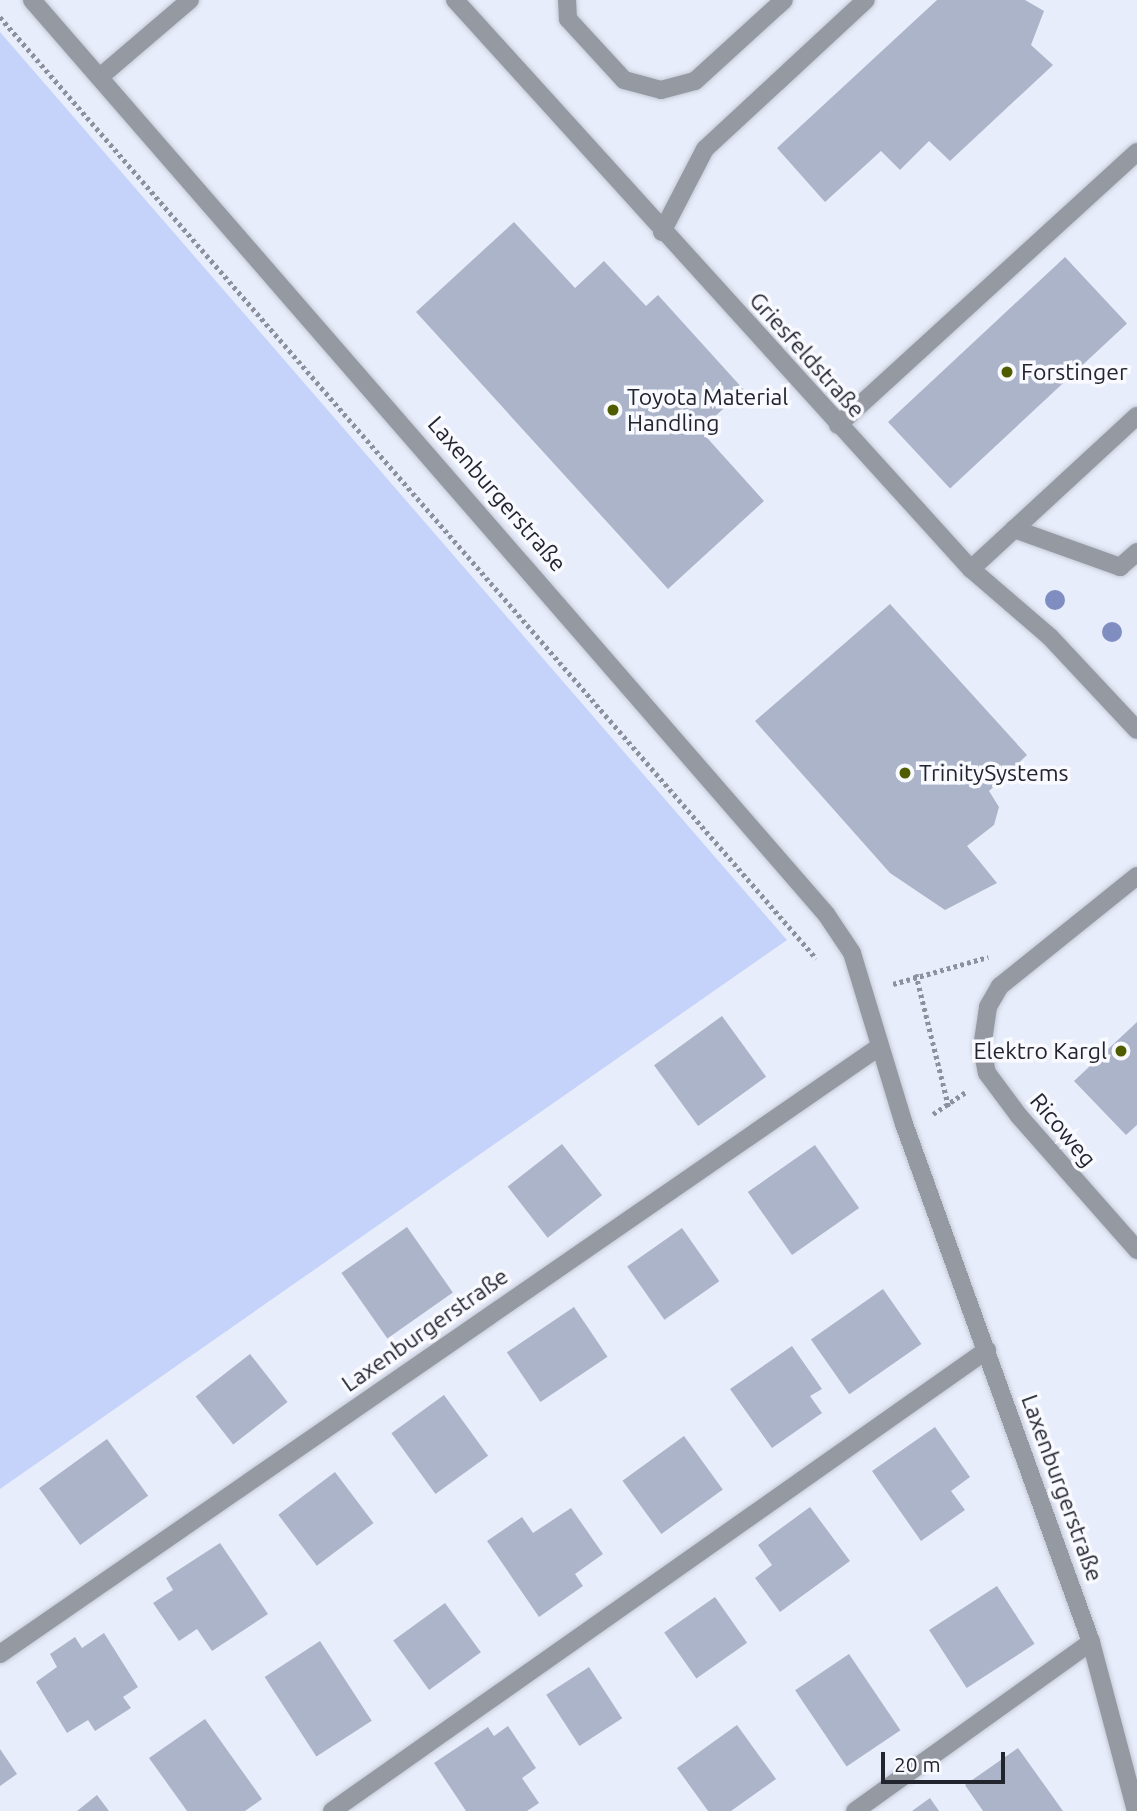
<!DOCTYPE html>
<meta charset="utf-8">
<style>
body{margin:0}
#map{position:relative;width:1137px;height:1811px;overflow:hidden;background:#e8edfb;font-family:Ubuntu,sans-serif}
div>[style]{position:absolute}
.green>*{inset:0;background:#c5d3fb}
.building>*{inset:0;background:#acb4ca;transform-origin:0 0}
.path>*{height:4.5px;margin-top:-2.25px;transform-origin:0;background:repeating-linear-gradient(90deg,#8c919c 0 3.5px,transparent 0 7px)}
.roads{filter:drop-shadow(0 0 2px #c4c9d6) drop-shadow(0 0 2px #c4c9d6)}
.minor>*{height:18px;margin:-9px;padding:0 9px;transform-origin:9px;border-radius:9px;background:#9599a2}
.trees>*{width:20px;height:20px;margin:-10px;border-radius:50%;background:#808dc0}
.dots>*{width:19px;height:19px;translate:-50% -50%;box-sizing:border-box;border:4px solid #f8faff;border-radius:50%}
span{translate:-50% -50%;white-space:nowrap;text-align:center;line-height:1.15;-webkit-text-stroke:7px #f8faff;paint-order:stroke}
.street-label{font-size:23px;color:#22252e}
.poi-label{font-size:23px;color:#22252e}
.left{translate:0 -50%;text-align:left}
.right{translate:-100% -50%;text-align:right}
.scale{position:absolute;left:881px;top:1752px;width:124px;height:32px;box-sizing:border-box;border:4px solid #22252e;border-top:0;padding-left:9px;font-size:21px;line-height:24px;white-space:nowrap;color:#22252e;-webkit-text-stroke:5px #f8faff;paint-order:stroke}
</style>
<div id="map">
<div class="green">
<i style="clip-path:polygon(0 32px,787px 940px,0 1489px)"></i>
</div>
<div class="building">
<i style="clip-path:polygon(937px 0,1025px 0,1044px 11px,1031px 45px,1053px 65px,950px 161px,929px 141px,900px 170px,881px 151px,825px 202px,777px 148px)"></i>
<i style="clip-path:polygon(514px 222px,575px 288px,604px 261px,646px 306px,658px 295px,744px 390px,700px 430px,764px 501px,668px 589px,416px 312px)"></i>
<i style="left:1065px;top:257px;width:91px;height:242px;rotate:47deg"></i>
<i style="clip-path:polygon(890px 604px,1027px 755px,989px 791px,999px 807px,994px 825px,967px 846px,997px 883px,945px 910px,890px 873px,755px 721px)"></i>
<i style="left:722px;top:1016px;width:75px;height:84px;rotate:54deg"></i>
<i style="clip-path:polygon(1137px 1022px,1137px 1125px,1126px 1135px,1074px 1081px)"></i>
<i style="left:562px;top:1144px;width:65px;height:69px;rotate:52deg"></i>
<i style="left:815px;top:1145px;width:77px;height:82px;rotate:55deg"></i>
<i style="left:407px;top:1227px;width:80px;height:80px;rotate:55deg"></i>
<i style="left:682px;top:1228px;width:65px;height:67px;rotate:55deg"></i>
<i style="left:883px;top:1289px;width:67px;height:88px;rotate:55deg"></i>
<i style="left:574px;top:1307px;width:60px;height:81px;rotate:56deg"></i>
<i style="clip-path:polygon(792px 1346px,822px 1389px,810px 1396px,822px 1413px,772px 1448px,730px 1389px)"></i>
<i style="left:250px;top:1354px;width:61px;height:69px;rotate:52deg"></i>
<i style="left:444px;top:1395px;width:75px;height:65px;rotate:54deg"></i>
<i style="clip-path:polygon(935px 1427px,970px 1477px,951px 1491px,965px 1510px,921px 1541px,872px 1471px)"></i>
<i style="left:684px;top:1436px;width:66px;height:76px;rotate:54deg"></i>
<i style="left:107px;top:1439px;width:70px;height:84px;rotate:54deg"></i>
<i style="left:335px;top:1472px;width:64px;height:71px;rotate:53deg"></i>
<i style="clip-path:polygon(810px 1507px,850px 1561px,780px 1612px,755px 1578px,772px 1565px,758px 1545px)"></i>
<i style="clip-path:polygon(571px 1508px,603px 1554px,575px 1574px,583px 1586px,539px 1617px,487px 1541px,522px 1517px,533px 1533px)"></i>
<i style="clip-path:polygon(220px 1543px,268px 1614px,212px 1651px,197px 1629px,179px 1641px,153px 1603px,173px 1590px,166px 1578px)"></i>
<i style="left:997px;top:1586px;width:69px;height:81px;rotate:57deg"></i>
<i style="left:715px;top:1597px;width:56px;height:62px;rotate:55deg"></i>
<i style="left:445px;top:1603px;width:61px;height:64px;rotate:54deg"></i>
<i style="clip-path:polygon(104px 1633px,138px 1687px,123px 1697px,131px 1708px,95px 1731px,88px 1720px,67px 1733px,36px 1682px,57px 1667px,50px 1654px,75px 1637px,82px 1648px)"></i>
<i style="left:320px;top:1641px;width:95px;height:66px;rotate:57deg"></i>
<i style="left:849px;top:1654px;width:92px;height:65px;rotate:56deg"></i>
<i style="left:589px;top:1667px;width:61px;height:51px;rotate:57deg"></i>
<i style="clip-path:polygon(205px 1719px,262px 1799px,245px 1811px,187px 1811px,149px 1758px)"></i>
<i style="clip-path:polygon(737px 1725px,776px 1779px,731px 1811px,708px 1811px,677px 1768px)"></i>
<i style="clip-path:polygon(508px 1726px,536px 1768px,522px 1778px,539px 1803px,527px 1811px,466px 1811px,434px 1763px,488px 1727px,494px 1736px)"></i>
<i style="clip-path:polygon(1018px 1748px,1063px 1811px,983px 1811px,965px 1785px)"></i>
<i style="clip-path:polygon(0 1749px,17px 1774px,0 1786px)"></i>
<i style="clip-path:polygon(97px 1795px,109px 1811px,77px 1811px)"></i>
<i style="clip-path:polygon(930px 1798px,939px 1811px,912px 1811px)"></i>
</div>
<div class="path">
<i style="left:0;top:17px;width:1246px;rotate:49.07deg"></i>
<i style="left:916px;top:974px;width:137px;rotate:76.1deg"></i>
<i style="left:893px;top:984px;width:99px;rotate:-15.9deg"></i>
<i style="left:933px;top:1114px;width:40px;rotate:-34deg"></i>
</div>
<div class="roads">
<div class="minor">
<i style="left:32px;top:0;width:1211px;rotate:49.02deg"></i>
<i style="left:826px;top:914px;width:47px;rotate:56.3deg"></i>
<i style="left:852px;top:953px;width:179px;rotate:73.1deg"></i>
<i style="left:904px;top:1124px;width:551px;rotate:70.15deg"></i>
<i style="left:1091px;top:1642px;width:175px;rotate:75.1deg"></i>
<i style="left:455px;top:0;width:768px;rotate:47.8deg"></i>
<i style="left:971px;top:569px;width:104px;rotate:40.7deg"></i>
<i style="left:1050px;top:637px;width:127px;rotate:46.9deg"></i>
<i style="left:567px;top:0;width:19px;rotate:87deg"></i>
<i style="left:568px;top:19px;width:83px;rotate:47.4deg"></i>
<i style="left:624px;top:80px;width:38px;rotate:15deg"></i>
<i style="left:661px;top:90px;width:35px;rotate:-15deg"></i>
<i style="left:695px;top:81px;width:120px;rotate:-42.3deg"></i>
<i style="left:101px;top:76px;width:117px;rotate:-40.5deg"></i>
<i style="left:662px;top:232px;width:93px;rotate:-62.6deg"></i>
<i style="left:705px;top:149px;width:219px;rotate:-42.8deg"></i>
<i style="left:838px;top:425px;width:405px;rotate:-42.4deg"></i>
<i style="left:1014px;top:529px;width:113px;rotate:19.7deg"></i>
<i style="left:1120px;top:567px;width:23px;rotate:-41deg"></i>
<i style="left:971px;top:569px;width:226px;rotate:-42.7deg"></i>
<i style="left:1137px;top:876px;width:176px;rotate:141.2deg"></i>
<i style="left:1000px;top:986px;width:24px;rotate:120deg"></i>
<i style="left:988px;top:1007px;width:41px;rotate:98.3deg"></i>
<i style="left:982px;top:1048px;width:25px;rotate:79deg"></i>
<i style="left:987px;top:1073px;width:54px;rotate:53.3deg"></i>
<i style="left:1019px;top:1116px;width:179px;rotate:48.6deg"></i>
<i style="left:0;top:1654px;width:1068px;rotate:-34.63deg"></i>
<i style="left:332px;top:1811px;width:801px;rotate:-35.14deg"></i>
<i style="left:855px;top:1811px;width:290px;rotate:-35.6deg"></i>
</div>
</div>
<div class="trees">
<i style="left:1055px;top:600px"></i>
<i style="left:1112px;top:632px"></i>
</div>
<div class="dots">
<i style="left:1007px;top:372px;background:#4f5d00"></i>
<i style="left:613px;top:410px;background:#4f5d00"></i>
<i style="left:905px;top:773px;background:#4f5d00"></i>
<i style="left:1121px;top:1051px;background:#4f5d00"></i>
</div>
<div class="street-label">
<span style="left:807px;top:355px;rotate:48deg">Griesfeldstraße</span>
<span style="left:497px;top:494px;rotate:49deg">Laxenburgerstraße</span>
<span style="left:1063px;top:1130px;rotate:50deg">Ricoweg</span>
<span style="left:425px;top:1330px;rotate:-35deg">Laxenburgerstraße</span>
<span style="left:1062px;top:1488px;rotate:70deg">Laxenburgerstraße</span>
</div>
<div class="poi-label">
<span class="left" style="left:1021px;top:372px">Forstinger</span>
<span class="left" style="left:627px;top:410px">Toyota Material<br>Handling</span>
<span class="left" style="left:919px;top:773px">TrinitySystems</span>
<span class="right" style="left:1107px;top:1051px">Elektro Kargl</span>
</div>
<div class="scale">20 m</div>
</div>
